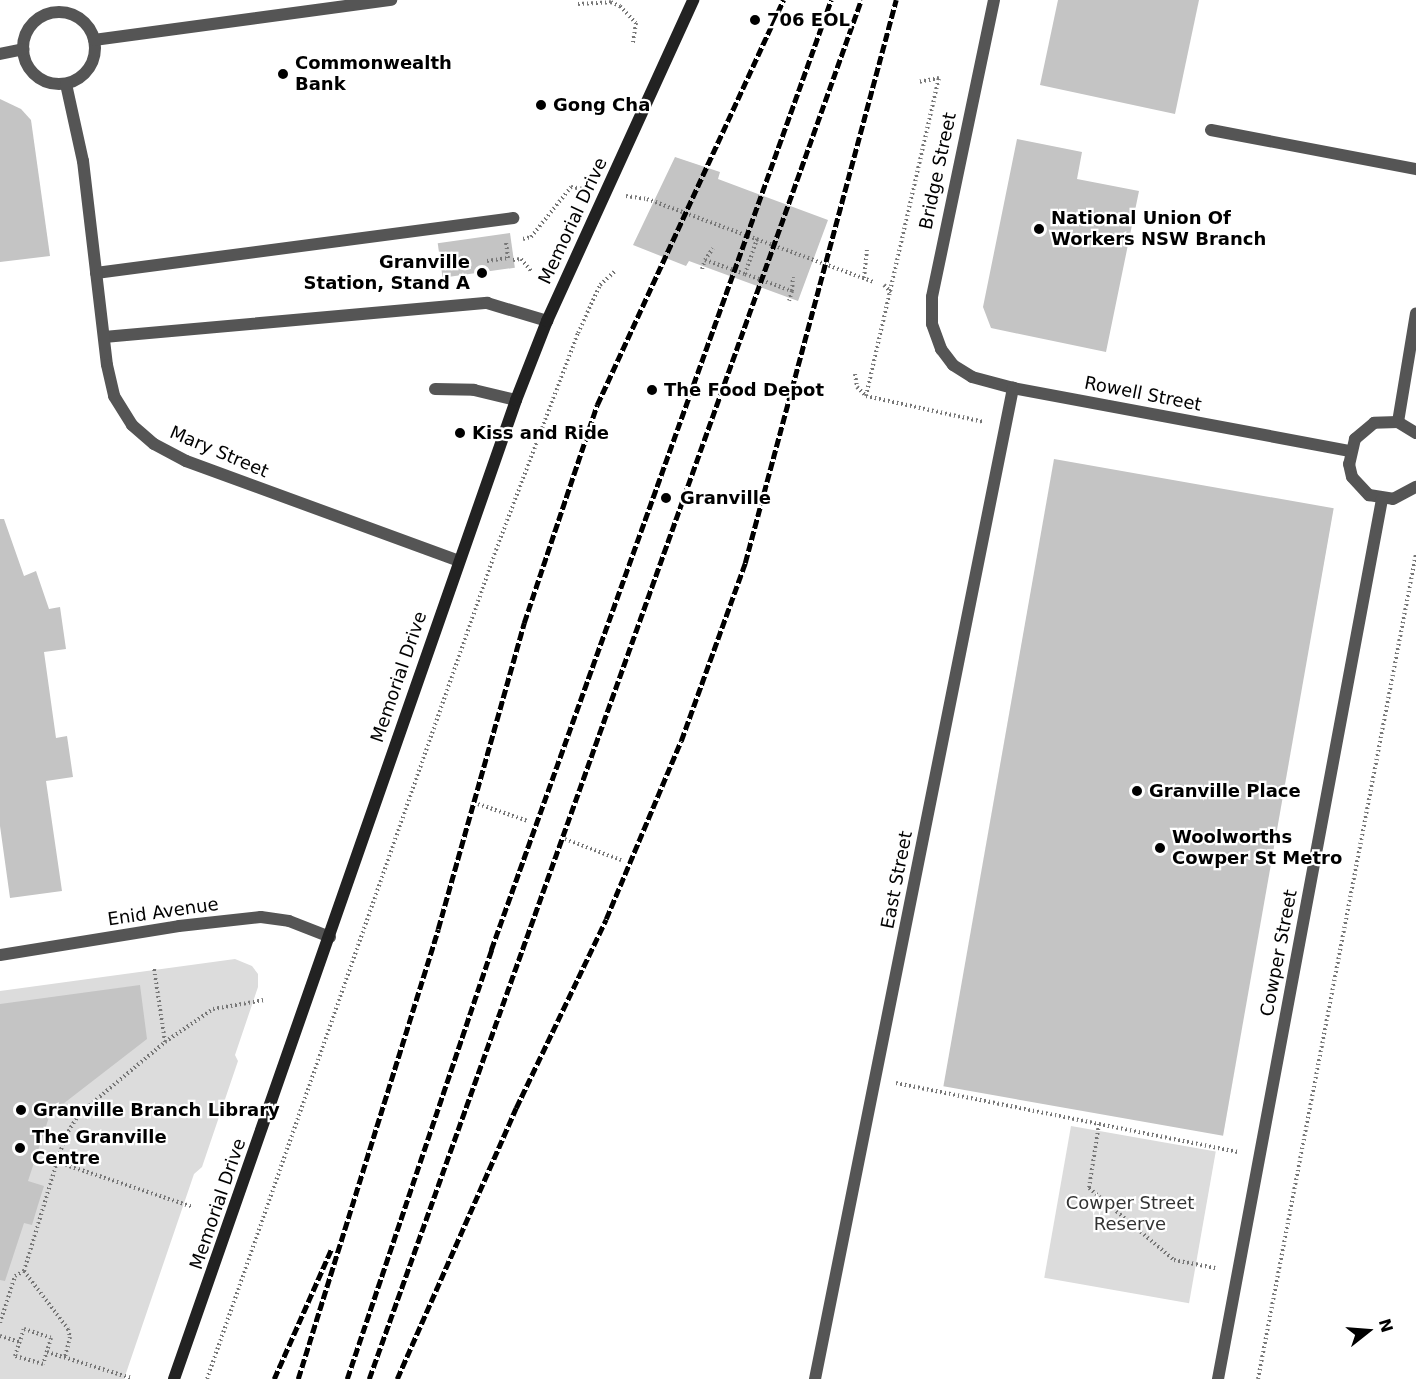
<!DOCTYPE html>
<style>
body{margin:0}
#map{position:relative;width:1416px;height:1379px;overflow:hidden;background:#fff;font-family:"DejaVu Sans",sans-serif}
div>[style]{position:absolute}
.green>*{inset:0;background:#dcdcdc;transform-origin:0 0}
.building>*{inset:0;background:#c4c4c4;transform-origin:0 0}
.path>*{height:4px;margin-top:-2px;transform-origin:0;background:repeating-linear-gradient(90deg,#777 0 1.5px,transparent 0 4.5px)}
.lane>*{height:12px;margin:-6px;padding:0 6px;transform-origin:6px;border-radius:6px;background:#555}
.street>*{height:12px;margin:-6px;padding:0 6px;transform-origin:6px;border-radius:6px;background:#555}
.street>.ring{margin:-6px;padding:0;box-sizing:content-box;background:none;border:12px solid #555;border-radius:50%}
.secondary>*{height:12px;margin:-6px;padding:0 6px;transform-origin:6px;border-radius:6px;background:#222}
.rail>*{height:4.5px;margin-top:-2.25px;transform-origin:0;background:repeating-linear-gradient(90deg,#000 0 9px,transparent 0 12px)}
.dots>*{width:16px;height:16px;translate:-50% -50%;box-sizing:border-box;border:3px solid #fff;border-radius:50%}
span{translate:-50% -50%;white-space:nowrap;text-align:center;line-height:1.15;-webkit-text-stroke:4.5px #fff;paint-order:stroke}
.poi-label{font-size:18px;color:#000;font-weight:700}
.left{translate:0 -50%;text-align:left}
.right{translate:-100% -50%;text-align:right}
.street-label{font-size:18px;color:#000}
.park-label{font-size:18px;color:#333}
.north{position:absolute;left:1338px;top:1301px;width:60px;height:60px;-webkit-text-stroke:4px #fff;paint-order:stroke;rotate:73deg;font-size:16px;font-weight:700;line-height:24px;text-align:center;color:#000}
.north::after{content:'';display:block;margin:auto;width:21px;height:27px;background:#000;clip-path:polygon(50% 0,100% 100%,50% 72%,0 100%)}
</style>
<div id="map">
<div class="green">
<i style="clip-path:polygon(235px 959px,252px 966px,258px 974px,258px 987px,235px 1055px,238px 1061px,202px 1167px,194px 1174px,124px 1379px,0 1379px,0 991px)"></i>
<i style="left:1071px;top:1126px;width:147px;height:154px;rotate:10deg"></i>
</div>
<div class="building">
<i style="clip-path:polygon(1058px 0,1199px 0,1175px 114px,1040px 85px)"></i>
<i style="clip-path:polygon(0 99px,21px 109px,31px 120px,50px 256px,0 262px)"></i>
<i style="clip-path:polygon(1017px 139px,1082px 152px,1077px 179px,1139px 191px,1106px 352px,991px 328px,983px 307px)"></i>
<i style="clip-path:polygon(675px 157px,720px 172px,718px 179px,828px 220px,798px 301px,689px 261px,686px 266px,633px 245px)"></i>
<i style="left:510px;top:233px;width:35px;height:73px;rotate:82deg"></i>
<i style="left:1054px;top:459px;width:284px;height:637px;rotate:10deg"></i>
<i style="clip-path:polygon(0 519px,4px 519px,24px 576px,36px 571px,49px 609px,60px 607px,66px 649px,44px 652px,56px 738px,67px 736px,73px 777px,46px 781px,62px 891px,10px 898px,0 826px)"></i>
<i style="clip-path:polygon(140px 985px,147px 1039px,50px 1114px,28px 1181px,44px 1186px,38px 1205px,32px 1225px,24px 1223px,5px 1281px,0 1280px,0 1004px)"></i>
</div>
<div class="path">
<i style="left:578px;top:4px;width:33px;rotate:-3deg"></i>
<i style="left:611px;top:2px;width:10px;rotate:24deg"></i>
<i style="left:620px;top:6px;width:23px;rotate:47deg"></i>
<i style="left:636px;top:23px;width:20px;rotate:99deg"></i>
<i style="left:626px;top:196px;width:21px;rotate:8deg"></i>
<i style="left:647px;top:199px;width:242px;rotate:20.1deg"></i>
<i style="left:523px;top:239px;width:8px;rotate:-14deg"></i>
<i style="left:531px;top:237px;width:64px;rotate:-51.3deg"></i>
<i style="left:571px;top:187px;width:12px;rotate:9deg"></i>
<i style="left:513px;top:260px;width:8px;rotate:-7deg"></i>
<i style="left:521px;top:259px;width:17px;rotate:50deg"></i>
<i style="left:705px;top:260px;width:14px;rotate:-56deg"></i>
<i style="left:487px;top:261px;width:21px;rotate:-8deg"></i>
<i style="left:508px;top:258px;width:17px;rotate:-97deg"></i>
<i style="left:702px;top:269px;width:9px;rotate:-72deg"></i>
<i style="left:705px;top:260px;width:42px;rotate:19.3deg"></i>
<i style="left:745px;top:274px;width:50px;rotate:19.9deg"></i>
<i style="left:792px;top:291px;width:10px;rotate:107deg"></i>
<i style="left:745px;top:274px;width:37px;rotate:-71deg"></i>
<i style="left:864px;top:278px;width:30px;rotate:-84deg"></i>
<i style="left:884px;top:285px;width:10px;rotate:45deg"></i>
<i style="left:792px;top:291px;width:14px;rotate:-86deg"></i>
<i style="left:855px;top:374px;width:13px;rotate:81deg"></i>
<i style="left:857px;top:387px;width:13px;rotate:45deg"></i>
<i style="left:866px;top:396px;width:121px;rotate:12.4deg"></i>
<i style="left:866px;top:396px;width:326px;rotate:-77.1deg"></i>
<i style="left:939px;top:78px;width:20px;rotate:169deg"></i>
<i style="left:478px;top:804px;width:53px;rotate:18.8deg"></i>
<i style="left:565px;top:839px;width:60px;rotate:20.6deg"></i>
<i style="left:165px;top:1042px;width:58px;rotate:-34.5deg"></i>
<i style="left:213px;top:1009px;width:52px;rotate:-10deg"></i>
<i style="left:896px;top:1083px;width:350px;rotate:11.4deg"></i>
<i style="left:1099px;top:1124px;width:65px;rotate:98.9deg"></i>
<i style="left:1089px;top:1188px;width:111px;rotate:40.3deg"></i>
<i style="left:1174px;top:1260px;width:42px;rotate:11deg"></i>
<i style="left:57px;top:1162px;width:28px;rotate:-72deg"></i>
<i style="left:66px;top:1135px;width:25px;rotate:-58deg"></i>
<i style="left:79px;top:1114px;width:112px;rotate:-39.9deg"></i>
<i style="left:165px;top:1042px;width:75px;rotate:-98.5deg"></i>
<i style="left:24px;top:1271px;width:114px;rotate:-73.2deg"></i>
<i style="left:57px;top:1162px;width:143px;rotate:18.3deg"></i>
<i style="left:0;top:1323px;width:49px;rotate:-72.3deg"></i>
<i style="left:15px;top:1276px;width:10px;rotate:-29deg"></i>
<i style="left:24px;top:1271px;width:73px;rotate:52.8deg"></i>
<i style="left:68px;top:1329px;width:8px;rotate:76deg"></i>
<i style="left:70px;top:1337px;width:21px;rotate:104deg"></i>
<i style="left:24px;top:1329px;width:28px;rotate:18deg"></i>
<i style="left:51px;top:1338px;width:27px;rotate:107deg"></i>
<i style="left:43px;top:1364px;width:29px;rotate:-164deg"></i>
<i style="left:15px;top:1356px;width:28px;rotate:-72deg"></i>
<i style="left:0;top:1336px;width:21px;rotate:17deg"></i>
<i style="left:47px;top:1352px;width:88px;rotate:17.2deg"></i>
<i style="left:207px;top:1379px;width:878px;rotate:-70.78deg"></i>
<i style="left:496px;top:550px;width:232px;rotate:-69.3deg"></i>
<i style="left:578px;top:333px;width:53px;rotate:-65.4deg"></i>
<i style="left:600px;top:285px;width:21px;rotate:-43deg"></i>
<i style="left:1258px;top:1379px;width:840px;rotate:-79.16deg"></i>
</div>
<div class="lane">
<i style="left:1211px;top:130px;width:209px;rotate:10.8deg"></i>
<i style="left:96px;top:273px;width:421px;rotate:-7.5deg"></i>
<i style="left:104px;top:337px;width:385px;rotate:-5.1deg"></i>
<i style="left:487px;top:303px;width:63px;rotate:16.7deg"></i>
<i style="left:435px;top:389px;width:39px;rotate:1deg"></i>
<i style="left:474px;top:390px;width:43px;rotate:13.4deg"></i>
</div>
<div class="street">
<i style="left:994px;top:0;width:303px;rotate:101.8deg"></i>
<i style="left:932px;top:297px;width:27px;rotate:90deg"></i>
<i style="left:932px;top:324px;width:27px;rotate:70deg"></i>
<i style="left:941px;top:349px;width:20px;rotate:53deg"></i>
<i style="left:953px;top:365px;width:22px;rotate:32deg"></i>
<i style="left:972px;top:377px;width:42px;rotate:15deg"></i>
<i style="left:1013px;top:388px;width:343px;rotate:10.6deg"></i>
<i class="ring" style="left:23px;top:12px;width:60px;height:60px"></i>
<i style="left:94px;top:40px;width:300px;rotate:-7.7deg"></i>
<i style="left:0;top:54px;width:24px;rotate:-12deg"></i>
<i style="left:66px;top:84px;width:79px;rotate:77.6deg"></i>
<i style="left:83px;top:161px;width:205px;rotate:83.3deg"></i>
<i style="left:107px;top:365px;width:32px;rotate:77deg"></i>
<i style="left:114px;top:396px;width:34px;rotate:58deg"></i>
<i style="left:132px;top:425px;width:29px;rotate:41deg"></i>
<i style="left:154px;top:444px;width:36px;rotate:28deg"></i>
<i style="left:186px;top:461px;width:289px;rotate:20.1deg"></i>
<i style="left:1398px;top:422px;width:110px;rotate:-80.6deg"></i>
<i style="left:1416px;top:433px;width:21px;rotate:-149deg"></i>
<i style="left:1398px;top:422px;width:24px;rotate:178deg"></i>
<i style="left:1374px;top:423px;width:25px;rotate:140deg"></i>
<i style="left:1355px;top:439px;width:26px;rotate:103deg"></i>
<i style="left:1349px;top:464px;width:13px;rotate:77deg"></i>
<i style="left:1352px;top:477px;width:25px;rotate:47deg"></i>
<i style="left:1369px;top:495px;width:24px;rotate:9deg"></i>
<i style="left:1393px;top:499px;width:26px;rotate:-28deg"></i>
<i style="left:0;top:955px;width:181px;rotate:-9.2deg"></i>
<i style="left:179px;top:926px;width:82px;rotate:-6.3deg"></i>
<i style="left:261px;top:917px;width:28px;rotate:8deg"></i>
<i style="left:289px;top:921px;width:44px;rotate:21.3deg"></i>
<i style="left:815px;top:1379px;width:1011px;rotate:-78.7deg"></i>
<i style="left:1218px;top:1379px;width:895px;rotate:-79.44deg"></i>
</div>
<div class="secondary">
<i style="left:174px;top:1379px;width:1037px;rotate:-70.74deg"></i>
<i style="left:516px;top:400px;width:85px;rotate:-68.6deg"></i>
<i style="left:547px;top:321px;width:353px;rotate:-65.5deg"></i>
</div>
<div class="rail">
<i style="left:274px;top:1379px;width:141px;rotate:-66.2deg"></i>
<i style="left:298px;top:1379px;width:471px;rotate:-72.7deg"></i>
<i style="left:438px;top:929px;width:318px;rotate:-74.3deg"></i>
<i style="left:524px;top:623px;width:230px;rotate:-71.5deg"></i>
<i style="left:597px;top:405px;width:446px;rotate:-65.3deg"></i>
<i style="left:347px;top:1379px;width:453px;rotate:-71.4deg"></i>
<i style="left:491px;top:950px;width:1009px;rotate:-70.31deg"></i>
<i style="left:369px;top:1379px;width:1464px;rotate:-70.36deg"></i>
<i style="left:397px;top:1379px;width:296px;rotate:-66.3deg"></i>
<i style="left:516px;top:1108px;width:209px;rotate:-64.5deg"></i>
<i style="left:606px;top:919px;width:193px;rotate:-67.2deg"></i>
<i style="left:681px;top:741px;width:189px;rotate:-70.2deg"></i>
<i style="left:745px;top:563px;width:583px;rotate:-74.99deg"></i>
</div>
<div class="dots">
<i style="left:755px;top:20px;background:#000"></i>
<i style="left:283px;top:74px;background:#000"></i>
<i style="left:541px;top:105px;background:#000"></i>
<i style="left:1039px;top:229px;background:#000"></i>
<i style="left:482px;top:273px;background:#000"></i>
<i style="left:652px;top:390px;background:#000"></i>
<i style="left:460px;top:433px;background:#000"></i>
<i style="left:666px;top:498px;background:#000"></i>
<i style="left:1137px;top:791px;background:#000"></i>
<i style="left:1160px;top:848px;background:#000"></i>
<i style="left:21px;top:1110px;background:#000"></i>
<i style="left:20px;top:1148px;background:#000"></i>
</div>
<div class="poi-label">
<span class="left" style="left:767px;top:20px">706 EOL</span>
<span class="left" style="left:295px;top:74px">Commonwealth<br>Bank</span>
<span class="left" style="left:553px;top:105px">Gong Cha</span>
<span class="left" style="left:1051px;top:229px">National Union Of<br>Workers NSW Branch</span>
<span class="right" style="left:470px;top:273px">Granville<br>Station, Stand A</span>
<span class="left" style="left:664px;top:390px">The Food Depot</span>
<span class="left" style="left:472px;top:433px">Kiss and Ride</span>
<span class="left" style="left:680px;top:498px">Granville</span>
<span class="left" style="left:1149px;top:791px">Granville Place</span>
<span class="left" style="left:1172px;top:848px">Woolworths<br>Cowper St Metro</span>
<span class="left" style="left:33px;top:1110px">Granville Branch Library</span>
<span class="left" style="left:32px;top:1148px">The Granville<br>Centre</span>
</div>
<div class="street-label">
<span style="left:938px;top:171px;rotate:-78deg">Bridge Street</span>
<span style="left:573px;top:221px;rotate:-65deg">Memorial Drive</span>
<span style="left:1143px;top:394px;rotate:11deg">Rowell Street</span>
<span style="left:219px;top:452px;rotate:23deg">Mary Street</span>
<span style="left:399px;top:677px;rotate:-71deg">Memorial Drive</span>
<span style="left:897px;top:880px;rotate:-79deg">East Street</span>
<span style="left:163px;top:912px;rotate:-8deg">Enid Avenue</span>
<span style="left:1279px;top:953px;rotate:-79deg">Cowper Street</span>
<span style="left:218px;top:1204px;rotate:-71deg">Memorial Drive</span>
</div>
<div class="park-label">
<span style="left:1130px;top:1214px">Cowper Street<br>Reserve</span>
</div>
<div class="north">N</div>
</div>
